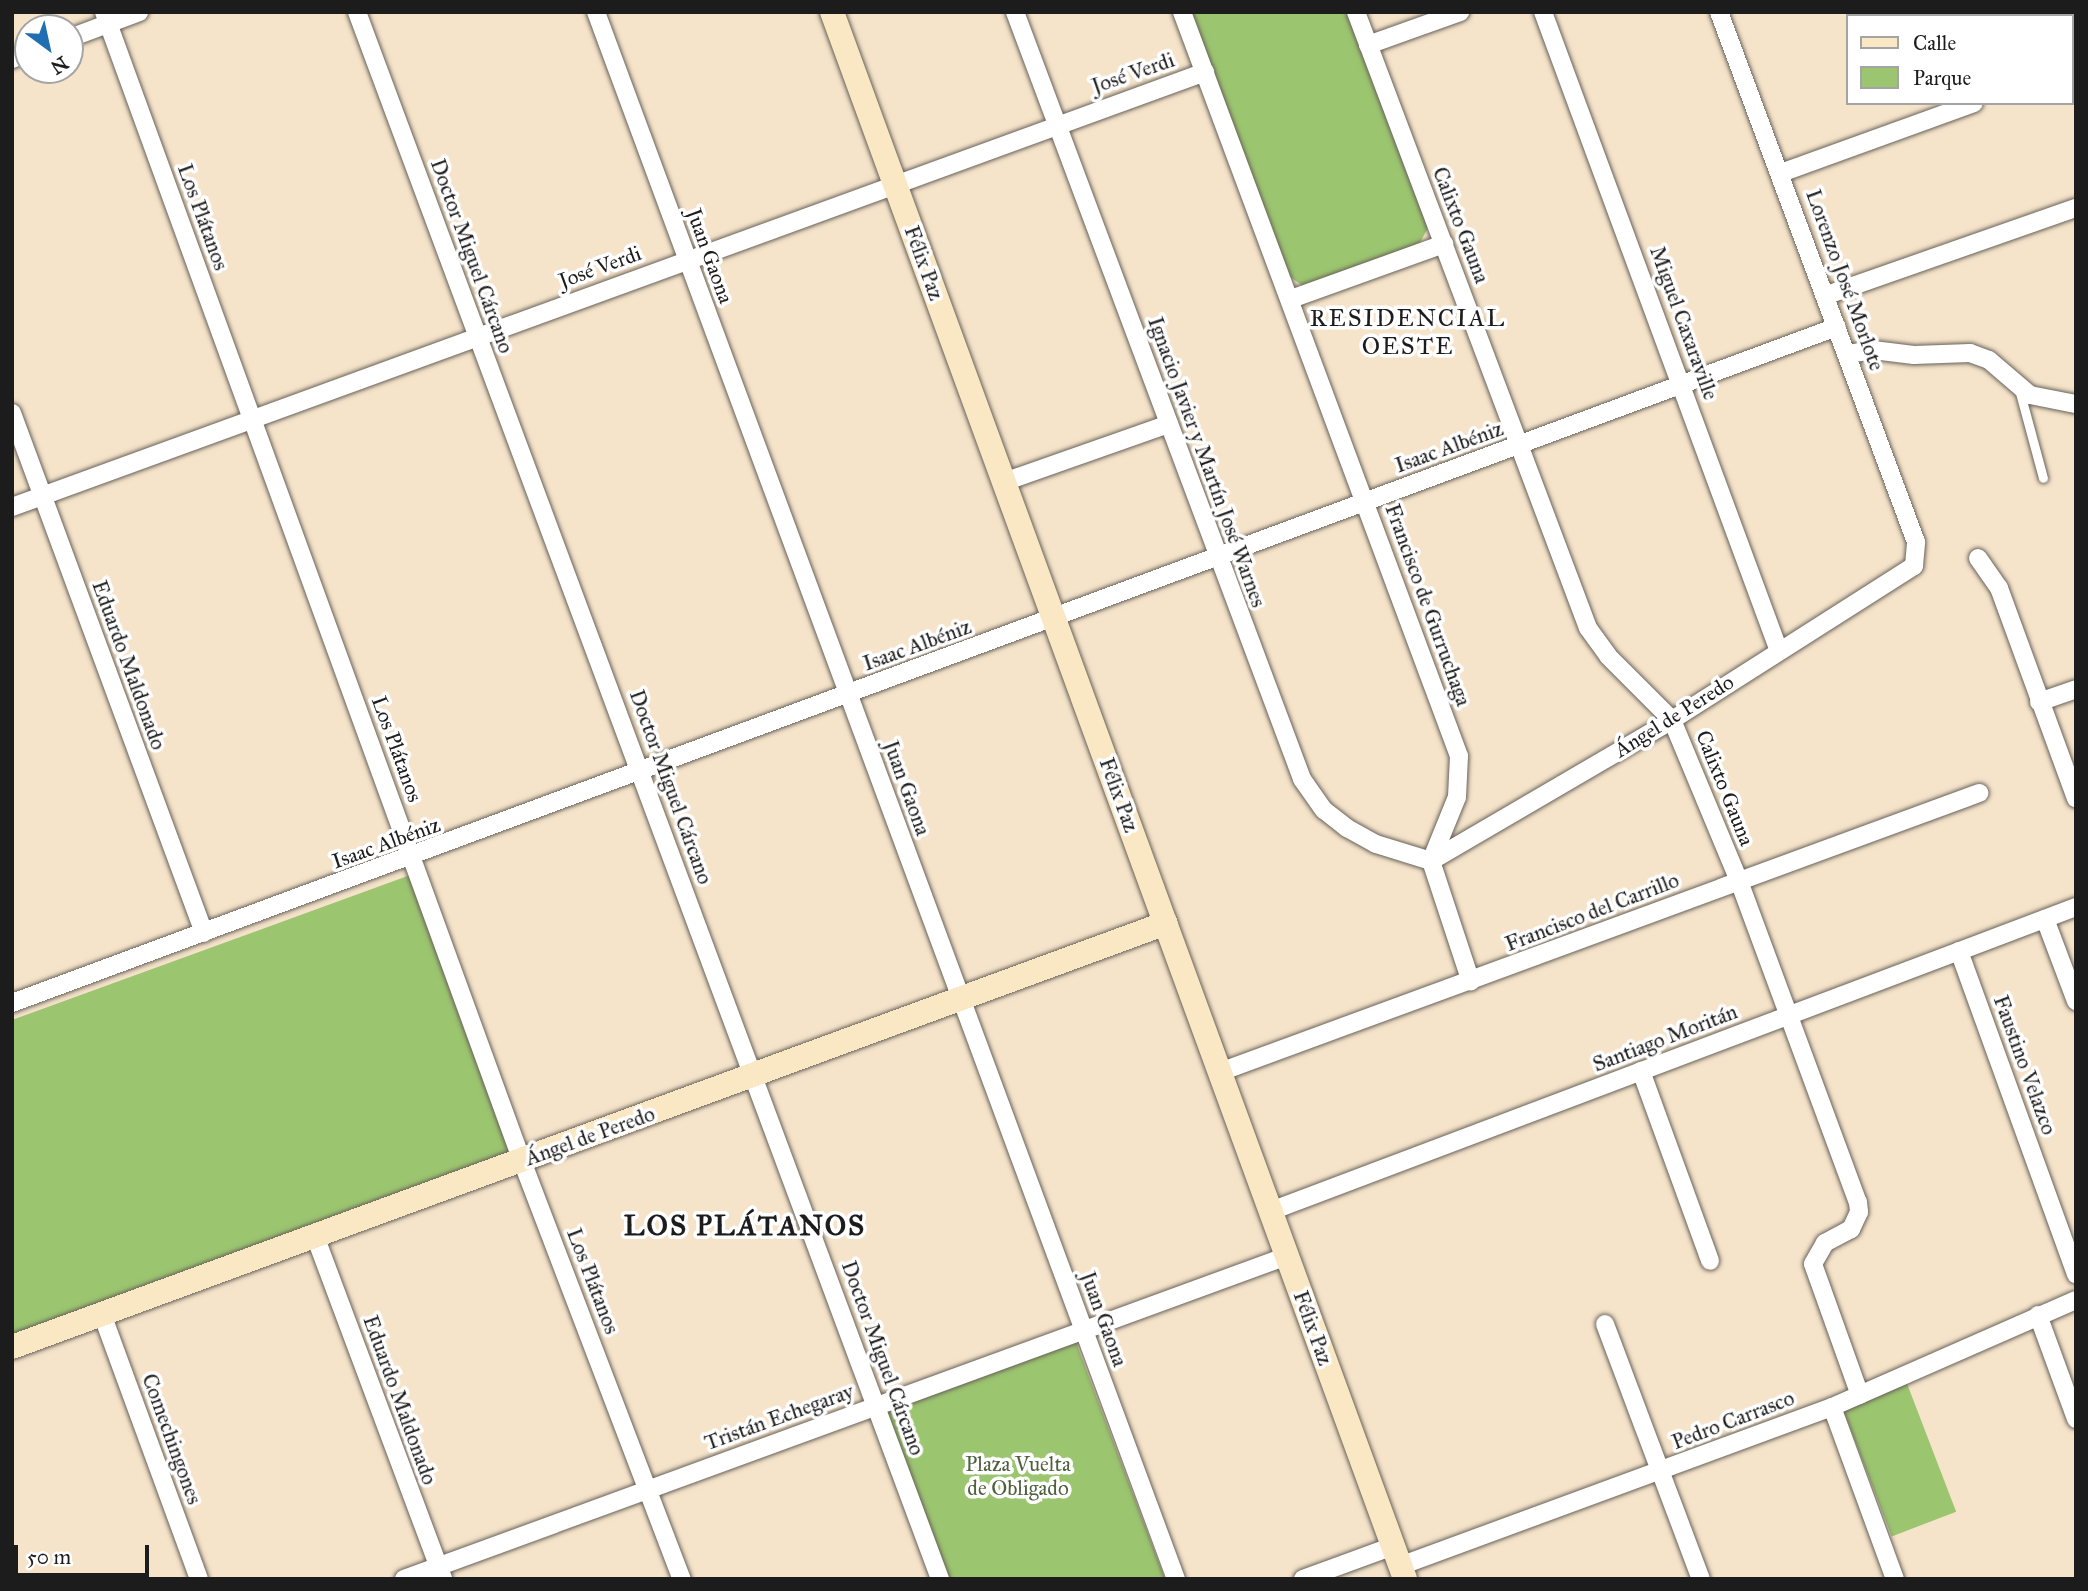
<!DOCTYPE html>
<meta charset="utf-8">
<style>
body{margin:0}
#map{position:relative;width:2088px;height:1591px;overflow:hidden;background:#f5e3ca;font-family:"IM FELL Great Primer",serif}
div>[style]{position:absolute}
.green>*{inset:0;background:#9cc570;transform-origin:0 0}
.roads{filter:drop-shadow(0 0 2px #686259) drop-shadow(0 0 2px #686259)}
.lane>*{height:9px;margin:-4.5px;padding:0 4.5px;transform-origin:4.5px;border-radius:4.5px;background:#fff}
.street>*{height:18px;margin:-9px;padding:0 9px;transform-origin:9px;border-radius:9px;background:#fff}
.secondary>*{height:24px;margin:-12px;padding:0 12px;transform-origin:12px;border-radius:12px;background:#fae7c3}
span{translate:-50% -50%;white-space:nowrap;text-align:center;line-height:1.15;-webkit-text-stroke:7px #fff;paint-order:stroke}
.street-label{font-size:21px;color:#1c1c1c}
.park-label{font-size:21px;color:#4f603e}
.quarter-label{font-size:24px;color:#1c1c1c;letter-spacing:2px}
.district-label{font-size:28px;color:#1c1c1c;font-weight:700;letter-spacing:2px}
.frame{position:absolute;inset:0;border:14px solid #1c1c1c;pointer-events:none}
.legend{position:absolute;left:1846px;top:14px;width:228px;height:91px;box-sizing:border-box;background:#fff;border:2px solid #a4a4a4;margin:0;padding:9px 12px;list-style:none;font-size:21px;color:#1c1c1c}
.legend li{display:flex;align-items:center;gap:14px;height:35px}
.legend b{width:35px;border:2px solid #a4a4a4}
.north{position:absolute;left:14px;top:14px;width:70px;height:70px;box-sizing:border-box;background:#fff;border:2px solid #a4a4a4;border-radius:50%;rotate:147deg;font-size:19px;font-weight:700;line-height:28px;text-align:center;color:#1c1c1c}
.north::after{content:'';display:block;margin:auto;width:24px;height:32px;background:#1f6fb2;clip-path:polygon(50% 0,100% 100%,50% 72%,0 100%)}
.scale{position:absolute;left:14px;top:1545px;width:135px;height:32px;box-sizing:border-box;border:4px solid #1c1c1c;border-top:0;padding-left:9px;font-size:21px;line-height:24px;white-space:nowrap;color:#1c1c1c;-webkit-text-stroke:5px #fff;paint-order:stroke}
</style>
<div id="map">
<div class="green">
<i style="clip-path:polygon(1189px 12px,1347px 12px,1428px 228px,1418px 246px,1303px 286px,1286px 274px)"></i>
<i style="clip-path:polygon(413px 874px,514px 1154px,12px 1337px,12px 1020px)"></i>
<i style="clip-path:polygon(1075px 1340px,1165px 1579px,948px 1579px,886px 1412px)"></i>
<i style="left:1906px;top:1381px;width:140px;height:69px;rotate:69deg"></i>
</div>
<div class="roads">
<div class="lane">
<i style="left:2019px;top:389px;width:92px;rotate:74.9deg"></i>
</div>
<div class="street">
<i style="left:104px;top:12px;width:1223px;rotate:70.01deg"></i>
<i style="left:522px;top:1161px;width:448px;rotate:69.1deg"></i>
<i style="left:357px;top:12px;width:1672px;rotate:69.59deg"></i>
<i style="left:596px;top:12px;width:1671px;rotate:69.69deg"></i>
<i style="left:1015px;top:12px;width:819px;rotate:69.48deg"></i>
<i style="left:1302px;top:779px;width:38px;rotate:55deg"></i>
<i style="left:1324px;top:810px;width:29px;rotate:38deg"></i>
<i style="left:1347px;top:828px;width:33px;rotate:29deg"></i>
<i style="left:1376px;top:844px;width:58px;rotate:17.2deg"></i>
<i style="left:1182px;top:12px;width:794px;rotate:69.58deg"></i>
<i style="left:1459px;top:756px;width:41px;rotate:92.8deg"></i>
<i style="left:1457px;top:797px;width:69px;rotate:112.1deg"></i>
<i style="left:1431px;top:861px;width:127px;rotate:71.7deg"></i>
<i style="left:1356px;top:12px;width:658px;rotate:69.36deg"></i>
<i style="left:1588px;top:628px;width:34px;rotate:54deg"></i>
<i style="left:1608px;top:656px;width:91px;rotate:45deg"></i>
<i style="left:1672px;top:720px;width:174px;rotate:67.4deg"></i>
<i style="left:1739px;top:881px;width:342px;rotate:69.7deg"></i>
<i style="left:1858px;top:1202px;width:10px;rotate:84deg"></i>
<i style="left:1859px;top:1212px;width:19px;rotate:115deg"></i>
<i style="left:1851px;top:1229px;width:30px;rotate:152deg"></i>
<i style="left:1825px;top:1243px;width:24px;rotate:120deg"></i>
<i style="left:1813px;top:1264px;width:139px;rotate:70.3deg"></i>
<i style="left:1543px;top:12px;width:681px;rotate:69.73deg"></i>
<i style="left:2049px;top:12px;width:4px;rotate:63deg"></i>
<i style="left:70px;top:38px;width:74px;rotate:-20.6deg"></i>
<i style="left:1368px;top:45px;width:98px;rotate:-19.7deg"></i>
<i style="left:12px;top:59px;width:17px;rotate:-21deg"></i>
<i style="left:2072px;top:74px;width:13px;rotate:72deg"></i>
<i style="left:1781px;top:173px;width:205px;rotate:-19.9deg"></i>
<i style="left:1827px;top:295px;width:264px;rotate:-19.3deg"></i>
<i style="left:1291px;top:299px;width:163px;rotate:-19.8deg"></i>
<i style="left:1848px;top:354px;width:25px;rotate:-9deg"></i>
<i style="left:1873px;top:350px;width:41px;rotate:7deg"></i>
<i style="left:1914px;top:355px;width:56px;rotate:-2deg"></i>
<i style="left:1970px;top:353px;width:20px;rotate:20deg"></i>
<i style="left:1989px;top:360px;width:54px;rotate:40.5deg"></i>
<i style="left:2030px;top:395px;width:47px;rotate:11.1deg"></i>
<i style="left:12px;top:413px;width:554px;rotate:69.73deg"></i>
<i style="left:1004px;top:482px;width:175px;rotate:-19.4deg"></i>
<i style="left:12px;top:507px;width:1270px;rotate:-20.03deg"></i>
<i style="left:1978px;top:558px;width:37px;rotate:55deg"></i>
<i style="left:1999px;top:588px;width:224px;rotate:69.9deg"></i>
<i style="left:2039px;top:702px;width:39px;rotate:-19deg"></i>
<i style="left:1431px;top:861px;width:279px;rotate:-30.3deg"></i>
<i style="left:1672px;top:720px;width:287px;rotate:-32.5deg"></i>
<i style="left:1914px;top:566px;width:24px;rotate:-85deg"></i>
<i style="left:1916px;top:542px;width:565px;rotate:-110.39deg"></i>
<i style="left:2045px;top:919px;width:88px;rotate:69.3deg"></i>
<i style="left:1959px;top:951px;width:344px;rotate:70.1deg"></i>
<i style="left:12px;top:1003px;width:1946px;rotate:-20.33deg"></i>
<i style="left:1641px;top:1071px;width:202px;rotate:70deg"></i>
<i style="left:1220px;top:1072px;width:809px;rotate:-20.18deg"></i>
<i style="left:1271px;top:1211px;width:860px;rotate:-20.69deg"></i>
<i style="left:315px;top:1236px;width:366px;rotate:69.5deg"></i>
<i style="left:102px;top:1314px;width:282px;rotate:69.9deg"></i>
<i style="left:2038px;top:1315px;width:111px;rotate:69.9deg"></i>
<i style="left:1605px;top:1324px;width:272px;rotate:69.4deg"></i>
<i style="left:1832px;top:1407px;width:183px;rotate:69.9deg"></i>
<i style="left:1400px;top:1566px;width:460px;rotate:-20.2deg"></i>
<i style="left:1832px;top:1407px;width:266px;rotate:-23.7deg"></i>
<i style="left:404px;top:1579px;width:940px;rotate:-20.09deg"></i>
<i style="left:1303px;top:1579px;width:96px;rotate:-20.1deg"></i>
</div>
<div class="secondary">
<i style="left:832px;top:12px;width:1668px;rotate:69.91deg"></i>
<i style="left:12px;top:1347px;width:1229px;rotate:-20.17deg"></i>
</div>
</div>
<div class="street-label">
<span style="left:1133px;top:73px;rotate:-19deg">José Verdi</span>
<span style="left:203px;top:217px;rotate:70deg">Los Plátanos</span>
<span style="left:1461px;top:225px;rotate:69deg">Calixto Gauna</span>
<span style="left:472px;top:256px;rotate:70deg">Doctor Miguel Cárcano</span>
<span style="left:710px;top:256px;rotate:70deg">Juan Gaona</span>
<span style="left:924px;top:263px;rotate:70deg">Félix Paz</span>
<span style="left:600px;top:267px;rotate:-20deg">José Verdi</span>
<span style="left:1845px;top:280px;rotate:70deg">Lorenzo José Morlote</span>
<span style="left:1684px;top:323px;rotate:70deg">Miguel Caxaraville</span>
<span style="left:1449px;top:447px;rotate:-20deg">Isaac Albéniz</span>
<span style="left:1207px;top:462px;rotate:70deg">Ignacio Javier y Martín José Warnes</span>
<span style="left:1428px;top:605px;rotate:70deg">Francisco de Gurruchaga</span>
<span style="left:917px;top:645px;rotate:-20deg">Isaac Albéniz</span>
<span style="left:129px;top:665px;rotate:70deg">Eduardo Maldonado</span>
<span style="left:1674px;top:716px;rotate:-32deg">Ángel de Peredo</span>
<span style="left:397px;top:749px;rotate:70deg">Los Plátanos</span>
<span style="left:671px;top:787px;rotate:70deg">Doctor Miguel Cárcano</span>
<span style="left:907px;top:788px;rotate:70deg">Juan Gaona</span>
<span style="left:1725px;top:788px;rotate:68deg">Calixto Gauna</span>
<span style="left:1119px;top:795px;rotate:70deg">Félix Paz</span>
<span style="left:386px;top:843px;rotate:-20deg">Isaac Albéniz</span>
<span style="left:1592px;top:912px;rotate:-21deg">Francisco del Carrillo</span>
<span style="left:1665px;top:1038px;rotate:-21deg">Santiago Moritán</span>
<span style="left:2025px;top:1065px;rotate:70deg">Faustino Velazco</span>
<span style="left:590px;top:1136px;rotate:-20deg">Ángel de Peredo</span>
<span style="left:593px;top:1281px;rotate:69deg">Los Plátanos</span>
<span style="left:1104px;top:1319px;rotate:70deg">Juan Gaona</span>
<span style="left:1313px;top:1328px;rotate:70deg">Félix Paz</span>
<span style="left:883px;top:1358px;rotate:70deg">Doctor Miguel Cárcano</span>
<span style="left:400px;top:1400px;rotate:70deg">Eduardo Maldonado</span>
<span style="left:779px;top:1417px;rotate:-20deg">Tristán Echegaray</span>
<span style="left:1733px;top:1420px;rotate:-21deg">Pedro Carrasco</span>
<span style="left:172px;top:1439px;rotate:70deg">Comechingones</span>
</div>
<div class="park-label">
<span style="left:1018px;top:1476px">Plaza Vuelta<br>de Obligado</span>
</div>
<div class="quarter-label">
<span style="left:1408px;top:333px">RESIDENCIAL<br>OESTE</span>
</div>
<div class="district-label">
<span style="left:745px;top:1226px">LOS PLÁTANOS</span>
</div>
<div class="frame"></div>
<ul class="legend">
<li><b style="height:9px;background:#fae7c3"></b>Calle</li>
<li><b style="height:19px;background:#9cc570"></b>Parque</li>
</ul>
<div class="north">N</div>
<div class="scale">50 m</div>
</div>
